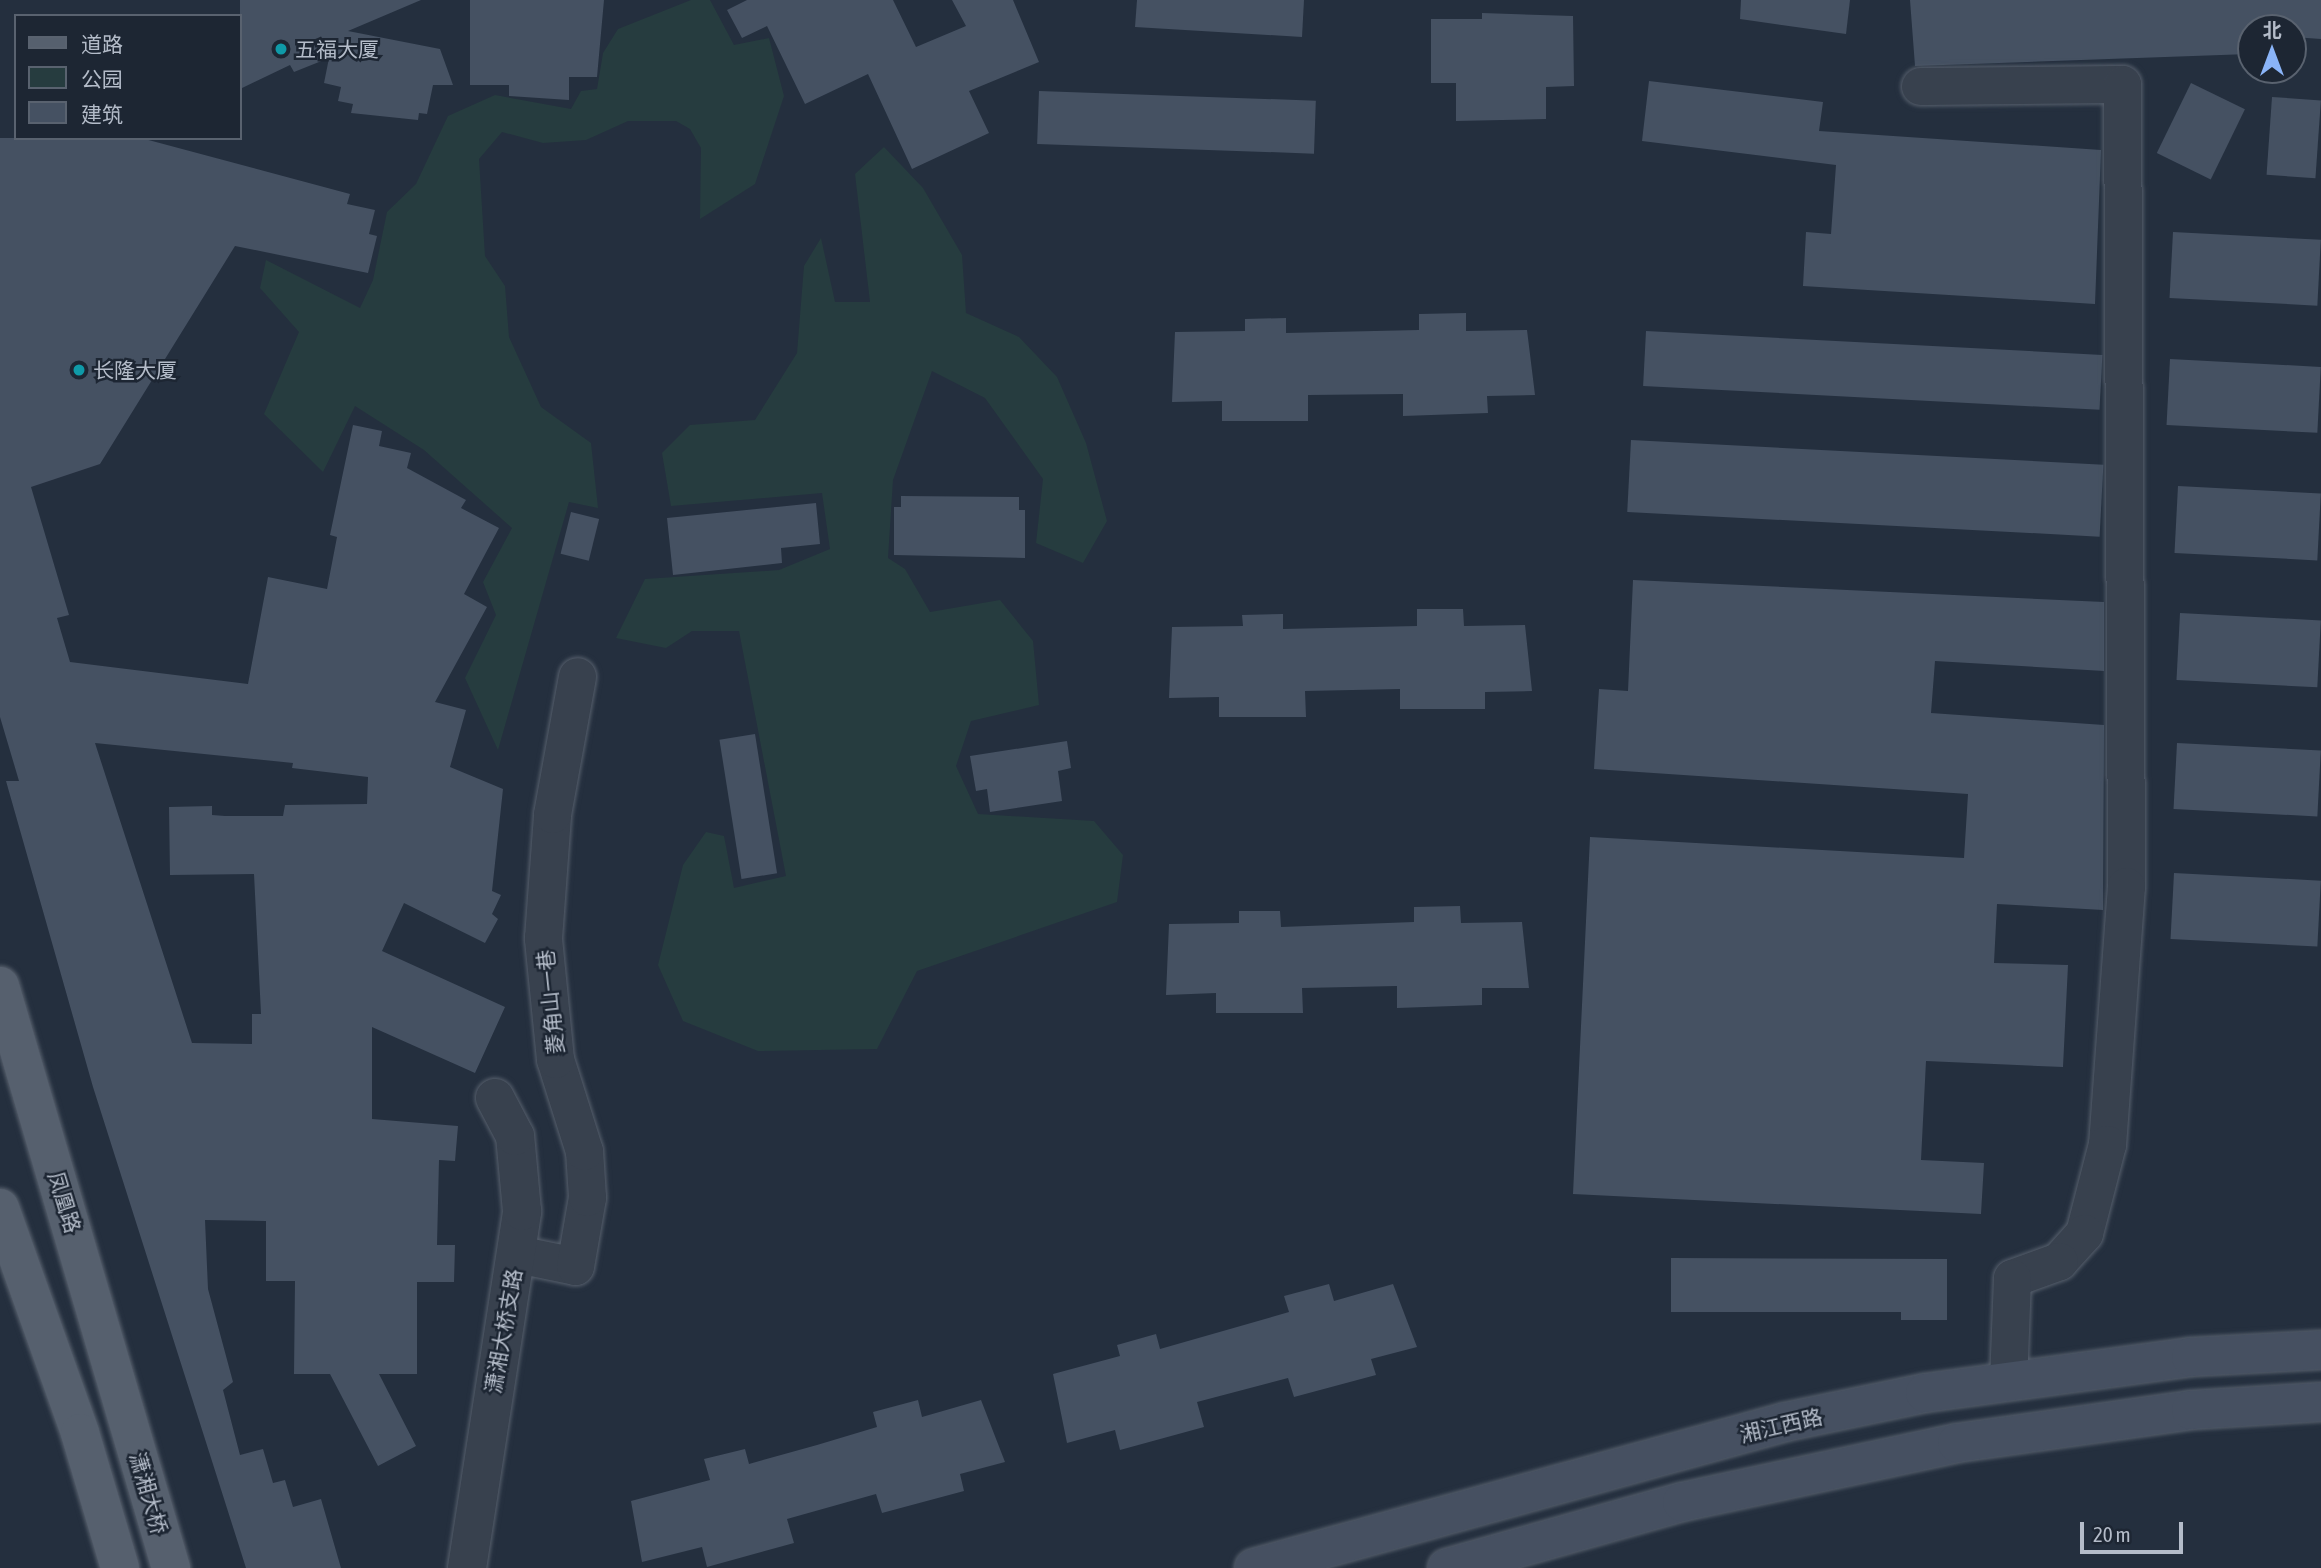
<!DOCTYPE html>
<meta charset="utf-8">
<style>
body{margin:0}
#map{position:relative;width:2321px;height:1568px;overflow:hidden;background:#242f3e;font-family:"Asap Condensed","Noto Sans SC",sans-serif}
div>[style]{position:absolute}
.green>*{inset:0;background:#263c3f}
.building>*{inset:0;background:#455162;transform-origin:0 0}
.roads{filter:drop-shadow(0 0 2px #565f6c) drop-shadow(0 0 2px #565f6c)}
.minor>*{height:37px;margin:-18.5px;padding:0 18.5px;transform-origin:18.5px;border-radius:18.5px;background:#38414e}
.tertiary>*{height:38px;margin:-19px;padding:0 19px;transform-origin:19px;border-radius:19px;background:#38414e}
.secondary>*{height:38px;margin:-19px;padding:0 19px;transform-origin:19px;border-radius:19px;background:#465061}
.primary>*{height:38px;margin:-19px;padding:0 19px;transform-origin:19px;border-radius:19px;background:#56606e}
.dots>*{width:19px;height:19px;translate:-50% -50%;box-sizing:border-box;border:4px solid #1d2633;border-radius:50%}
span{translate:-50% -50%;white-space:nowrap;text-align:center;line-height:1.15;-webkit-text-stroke:5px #1d2633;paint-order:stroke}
.poi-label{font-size:21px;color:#b4bcc9}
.left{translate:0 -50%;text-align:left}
.street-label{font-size:21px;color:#b4bcc9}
.legend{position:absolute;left:14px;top:14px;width:228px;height:126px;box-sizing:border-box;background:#1d2633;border:2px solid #59626f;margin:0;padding:9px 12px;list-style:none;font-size:21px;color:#b4bcc9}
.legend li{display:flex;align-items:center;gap:14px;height:35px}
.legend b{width:35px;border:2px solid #59626f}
.north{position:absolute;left:2237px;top:14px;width:70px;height:70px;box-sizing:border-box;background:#1d2633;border:2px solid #59626f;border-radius:50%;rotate:0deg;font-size:19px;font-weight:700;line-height:28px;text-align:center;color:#b4bcc9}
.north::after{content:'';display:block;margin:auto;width:24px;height:32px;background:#8ab4f8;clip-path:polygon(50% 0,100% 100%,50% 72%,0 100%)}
.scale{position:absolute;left:2080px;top:1522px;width:103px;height:32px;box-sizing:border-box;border:4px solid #b4bcc9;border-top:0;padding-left:9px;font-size:21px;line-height:24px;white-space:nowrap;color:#b4bcc9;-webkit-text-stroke:5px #1d2633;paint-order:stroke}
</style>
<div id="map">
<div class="green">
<i style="clip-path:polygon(691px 0,710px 0,734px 45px,769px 38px,784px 96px,755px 184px,700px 219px,701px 148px,690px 129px,676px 121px,628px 121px,586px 140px,543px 143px,502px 132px,479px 159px,485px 256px,505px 286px,509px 337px,541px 407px,591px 443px,598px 508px,569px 502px,498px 750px,465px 678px,496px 615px,483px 582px,512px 528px,424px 450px,355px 406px,323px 472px,264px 414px,299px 332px,260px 288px,266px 260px,360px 308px,373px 280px,387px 212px,416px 184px,448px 116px,495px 95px,571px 109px,581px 91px,597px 89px,603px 53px,618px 29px)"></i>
<i style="clip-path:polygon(884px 147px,923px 188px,962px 255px,966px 313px,1019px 337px,1057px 377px,1086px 443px,1107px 521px,1083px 563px,1036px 543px,1043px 479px,985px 398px,932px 371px,893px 480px,888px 558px,905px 569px,930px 612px,1000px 600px,1033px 641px,1039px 705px,971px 721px,956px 766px,978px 814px,1094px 821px,1123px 855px,1117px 902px,917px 971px,877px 1049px,758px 1051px,683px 1021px,658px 965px,683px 865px,706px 832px,724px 836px,734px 888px,786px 876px,739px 631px,692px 631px,666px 648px,616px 638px,645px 579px,779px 570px,830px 549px,822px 493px,671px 506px,662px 453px,690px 425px,755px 420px,797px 353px,804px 266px,821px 238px,835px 302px,870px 302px,855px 174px)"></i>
</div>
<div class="building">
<i style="clip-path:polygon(240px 0,421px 0,348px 31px,440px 49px,453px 85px,433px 85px,427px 114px,419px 113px,418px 120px,351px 113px,353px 104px,338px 101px,341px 87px,324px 83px,329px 58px,294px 72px,290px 65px,240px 89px)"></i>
<i style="clip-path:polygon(470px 0,604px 0,597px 77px,569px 77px,569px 100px,509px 96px,509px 85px,470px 85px)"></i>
<i style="clip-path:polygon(747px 0,893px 0,916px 47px,966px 26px,952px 0,1013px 0,1039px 62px,969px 91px,989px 133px,912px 169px,868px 74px,805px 104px,767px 26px,742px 38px,727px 10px)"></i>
<i style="clip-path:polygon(1137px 0,1304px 0,1302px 37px,1135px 27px)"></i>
<i style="clip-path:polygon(1741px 0,1850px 0,1846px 34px,1740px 19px)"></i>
<i style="clip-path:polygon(1910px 0,2321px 0,2321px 39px,2293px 37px,2293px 28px,2251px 28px,2249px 54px,1915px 66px)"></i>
<i style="clip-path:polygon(1482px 13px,1573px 16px,1574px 86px,1546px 87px,1546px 119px,1456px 121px,1456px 83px,1431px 83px,1431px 19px,1482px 19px)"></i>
<i style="clip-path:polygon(1649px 81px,1823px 102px,1819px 131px,2101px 150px,2095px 304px,1803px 286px,1806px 232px,1831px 234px,1836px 165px,1642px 141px)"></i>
<i style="left:2191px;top:83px;width:60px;height:78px;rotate:26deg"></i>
<i style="left:1039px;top:91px;width:277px;height:53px;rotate:2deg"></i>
<i style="left:2272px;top:97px;width:49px;height:78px;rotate:4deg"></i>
<i style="clip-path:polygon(evenodd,0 138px,141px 138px,350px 194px,347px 204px,375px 210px,369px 234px,377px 236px,368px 273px,235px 246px,100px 464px,31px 487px,69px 615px,57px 618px,70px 662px,248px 684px,268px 577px,327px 589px,337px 537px,330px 535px,353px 425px,382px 431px,379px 446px,411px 453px,407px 468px,466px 500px,461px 508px,499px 528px,464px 594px,487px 607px,435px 702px,466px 710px,450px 767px,503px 789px,492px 891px,501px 895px,492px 914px,498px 919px,485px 943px,404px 903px,382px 951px,505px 1007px,475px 1073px,372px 1027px,372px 1119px,458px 1126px,455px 1161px,439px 1160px,437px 1245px,455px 1245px,454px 1282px,417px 1282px,417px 1374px,379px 1374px,416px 1446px,378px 1466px,330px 1374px,294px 1374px,295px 1281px,266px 1281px,266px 1221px,205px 1220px,208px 1289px,233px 1382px,223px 1390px,240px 1455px,263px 1449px,273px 1483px,285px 1480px,293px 1507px,321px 1499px,341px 1568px,246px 1568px,93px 1087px,6px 781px,19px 781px,0 717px,0 138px,95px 743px,293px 763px,292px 768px,368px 777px,367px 804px,285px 805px,283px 816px,225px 816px,212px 815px,212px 806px,169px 807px,170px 875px,254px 874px,261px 1014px,252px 1014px,252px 1044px,192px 1043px,95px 743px)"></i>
<i style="left:2173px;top:232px;width:148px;height:66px;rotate:3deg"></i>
<i style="clip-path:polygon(1466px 313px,1466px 331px,1527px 330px,1535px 395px,1487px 396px,1488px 413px,1403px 416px,1403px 394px,1308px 395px,1308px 421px,1222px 421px,1222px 401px,1172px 402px,1175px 332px,1245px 331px,1245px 319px,1286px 318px,1286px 333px,1419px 330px,1419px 314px)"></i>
<i style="left:1646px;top:331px;width:457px;height:55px;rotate:3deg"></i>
<i style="left:2170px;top:359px;width:151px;height:66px;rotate:3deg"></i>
<i style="left:1631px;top:440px;width:473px;height:72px;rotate:3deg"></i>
<i style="left:2178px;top:486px;width:143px;height:67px;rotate:3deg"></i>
<i style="clip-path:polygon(901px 496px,1019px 497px,1019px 510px,1025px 510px,1025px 558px,894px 555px,894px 507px,901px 507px)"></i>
<i style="clip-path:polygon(816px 503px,820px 544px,781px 548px,782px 563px,673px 575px,667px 518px)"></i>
<i style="left:571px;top:512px;width:29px;height:43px;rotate:14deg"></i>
<i style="clip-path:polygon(1633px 580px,2104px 602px,2104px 671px,1935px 661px,1931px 713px,2104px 725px,2103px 910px,1997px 904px,1994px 963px,2068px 965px,2063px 1067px,1926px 1061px,1921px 1160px,1984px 1163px,1981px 1214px,1573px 1194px,1590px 837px,1964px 858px,1968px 794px,1594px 769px,1599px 689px,1628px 691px)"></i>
<i style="clip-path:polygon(1417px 609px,1463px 609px,1464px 626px,1525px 625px,1532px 691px,1485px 692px,1485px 709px,1400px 709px,1400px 689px,1305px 691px,1306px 717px,1219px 717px,1219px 697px,1169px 698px,1172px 627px,1243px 626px,1242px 615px,1283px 614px,1283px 629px,1417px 626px)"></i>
<i style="left:2180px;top:613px;width:141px;height:67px;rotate:3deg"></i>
<i style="left:755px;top:734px;width:141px;height:36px;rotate:81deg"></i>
<i style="clip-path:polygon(1067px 741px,1071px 768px,1058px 771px,1062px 801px,990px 812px,987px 789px,976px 791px,970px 756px)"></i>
<i style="left:2177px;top:743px;width:144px;height:66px;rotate:3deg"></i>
<i style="left:2174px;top:873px;width:147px;height:66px;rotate:3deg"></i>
<i style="clip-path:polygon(1460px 906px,1461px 923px,1522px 922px,1529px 988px,1482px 988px,1482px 1005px,1397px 1008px,1397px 986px,1302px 988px,1303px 1013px,1216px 1013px,1216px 993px,1166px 995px,1169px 924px,1239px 923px,1239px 911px,1280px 911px,1281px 927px,1414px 922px,1414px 907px)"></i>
<i style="clip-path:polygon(1671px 1258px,1947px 1259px,1947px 1320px,1901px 1320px,1901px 1312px,1671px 1312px)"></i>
<i style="clip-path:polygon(1329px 1284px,1334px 1301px,1393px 1284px,1417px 1347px,1371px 1359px,1376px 1375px,1294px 1397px,1288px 1378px,1197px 1402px,1204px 1427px,1120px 1450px,1115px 1430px,1067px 1443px,1053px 1374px,1120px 1356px,1117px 1345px,1156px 1334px,1160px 1349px,1289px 1312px,1284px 1296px)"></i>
<i style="clip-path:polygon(918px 1400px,922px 1417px,981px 1400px,1005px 1462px,960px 1474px,964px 1491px,882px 1513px,876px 1494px,787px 1519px,794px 1543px,707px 1567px,702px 1547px,642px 1562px,631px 1501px,710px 1480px,704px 1459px,745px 1449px,749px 1464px,817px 1445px,877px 1427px,873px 1412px)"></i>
</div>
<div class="roads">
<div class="minor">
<i style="left:1920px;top:86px;width:202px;rotate:-0.6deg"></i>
<i style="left:2122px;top:84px;width:802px;rotate:89.71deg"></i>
<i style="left:2126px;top:886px;width:259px;rotate:94.2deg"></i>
<i style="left:2107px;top:1144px;width:92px;rotate:104.5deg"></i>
<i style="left:2084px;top:1233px;width:38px;rotate:132deg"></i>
<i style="left:2059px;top:1261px;width:50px;rotate:160.1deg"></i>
<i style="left:2012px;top:1278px;width:102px;rotate:92.2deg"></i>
<i style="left:517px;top:1254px;width:59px;rotate:11.7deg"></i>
<i style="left:575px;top:1266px;width:70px;rotate:-80.1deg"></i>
<i style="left:587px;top:1197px;width:46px;rotate:-93.7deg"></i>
<i style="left:584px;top:1151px;width:96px;rotate:-107.5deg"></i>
<i style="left:555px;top:1059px;width:122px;rotate:-95.7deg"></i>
<i style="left:543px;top:938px;width:124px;rotate:-85.8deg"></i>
<i style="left:552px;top:814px;width:140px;rotate:-79.7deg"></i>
</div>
<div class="tertiary">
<i style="left:467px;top:1568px;width:361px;rotate:-81.2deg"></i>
<i style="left:522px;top:1211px;width:75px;rotate:-95.3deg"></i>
<i style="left:515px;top:1136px;width:43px;rotate:-117.8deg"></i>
</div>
<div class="secondary">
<i style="left:1254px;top:1568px;width:551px;rotate:-15.37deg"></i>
<i style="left:1785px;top:1422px;width:143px;rotate:-11.7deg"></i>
<i style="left:1925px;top:1393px;width:268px;rotate:-7.7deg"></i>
<i style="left:2191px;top:1357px;width:130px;rotate:-3.1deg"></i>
<i style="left:1447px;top:1568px;width:244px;rotate:-15.7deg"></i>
<i style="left:1682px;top:1502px;width:281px;rotate:-12.1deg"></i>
<i style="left:1957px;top:1443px;width:236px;rotate:-8deg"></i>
<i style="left:2191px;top:1410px;width:130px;rotate:-3.5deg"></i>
</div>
<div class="primary">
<i style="left:0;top:986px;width:607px;rotate:73.63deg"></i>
<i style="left:0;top:1208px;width:239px;rotate:70.4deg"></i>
<i style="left:80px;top:1433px;width:141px;rotate:73.5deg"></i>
</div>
</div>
<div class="dots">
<i style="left:281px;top:49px;background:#0f9aa8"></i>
<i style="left:79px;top:370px;background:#0f9aa8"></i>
</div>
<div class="poi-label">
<span class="left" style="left:295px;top:49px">五福大厦</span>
<span class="left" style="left:93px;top:370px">长隆大厦</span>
</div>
<div class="street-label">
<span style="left:550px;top:1002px;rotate:-96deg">菱角山一巷</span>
<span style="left:65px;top:1202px;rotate:73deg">凤凰路</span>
<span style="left:503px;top:1331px;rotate:-80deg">潇湘大桥支路</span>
<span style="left:1781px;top:1425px;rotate:-13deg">湘江西路</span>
<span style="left:149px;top:1493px;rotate:74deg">潇湘大桥</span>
</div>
<ul class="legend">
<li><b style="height:9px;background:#56606e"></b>道路</li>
<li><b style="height:19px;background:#263c3f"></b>公园</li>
<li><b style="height:19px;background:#455162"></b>建筑</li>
</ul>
<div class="north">北</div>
<div class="scale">20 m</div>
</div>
